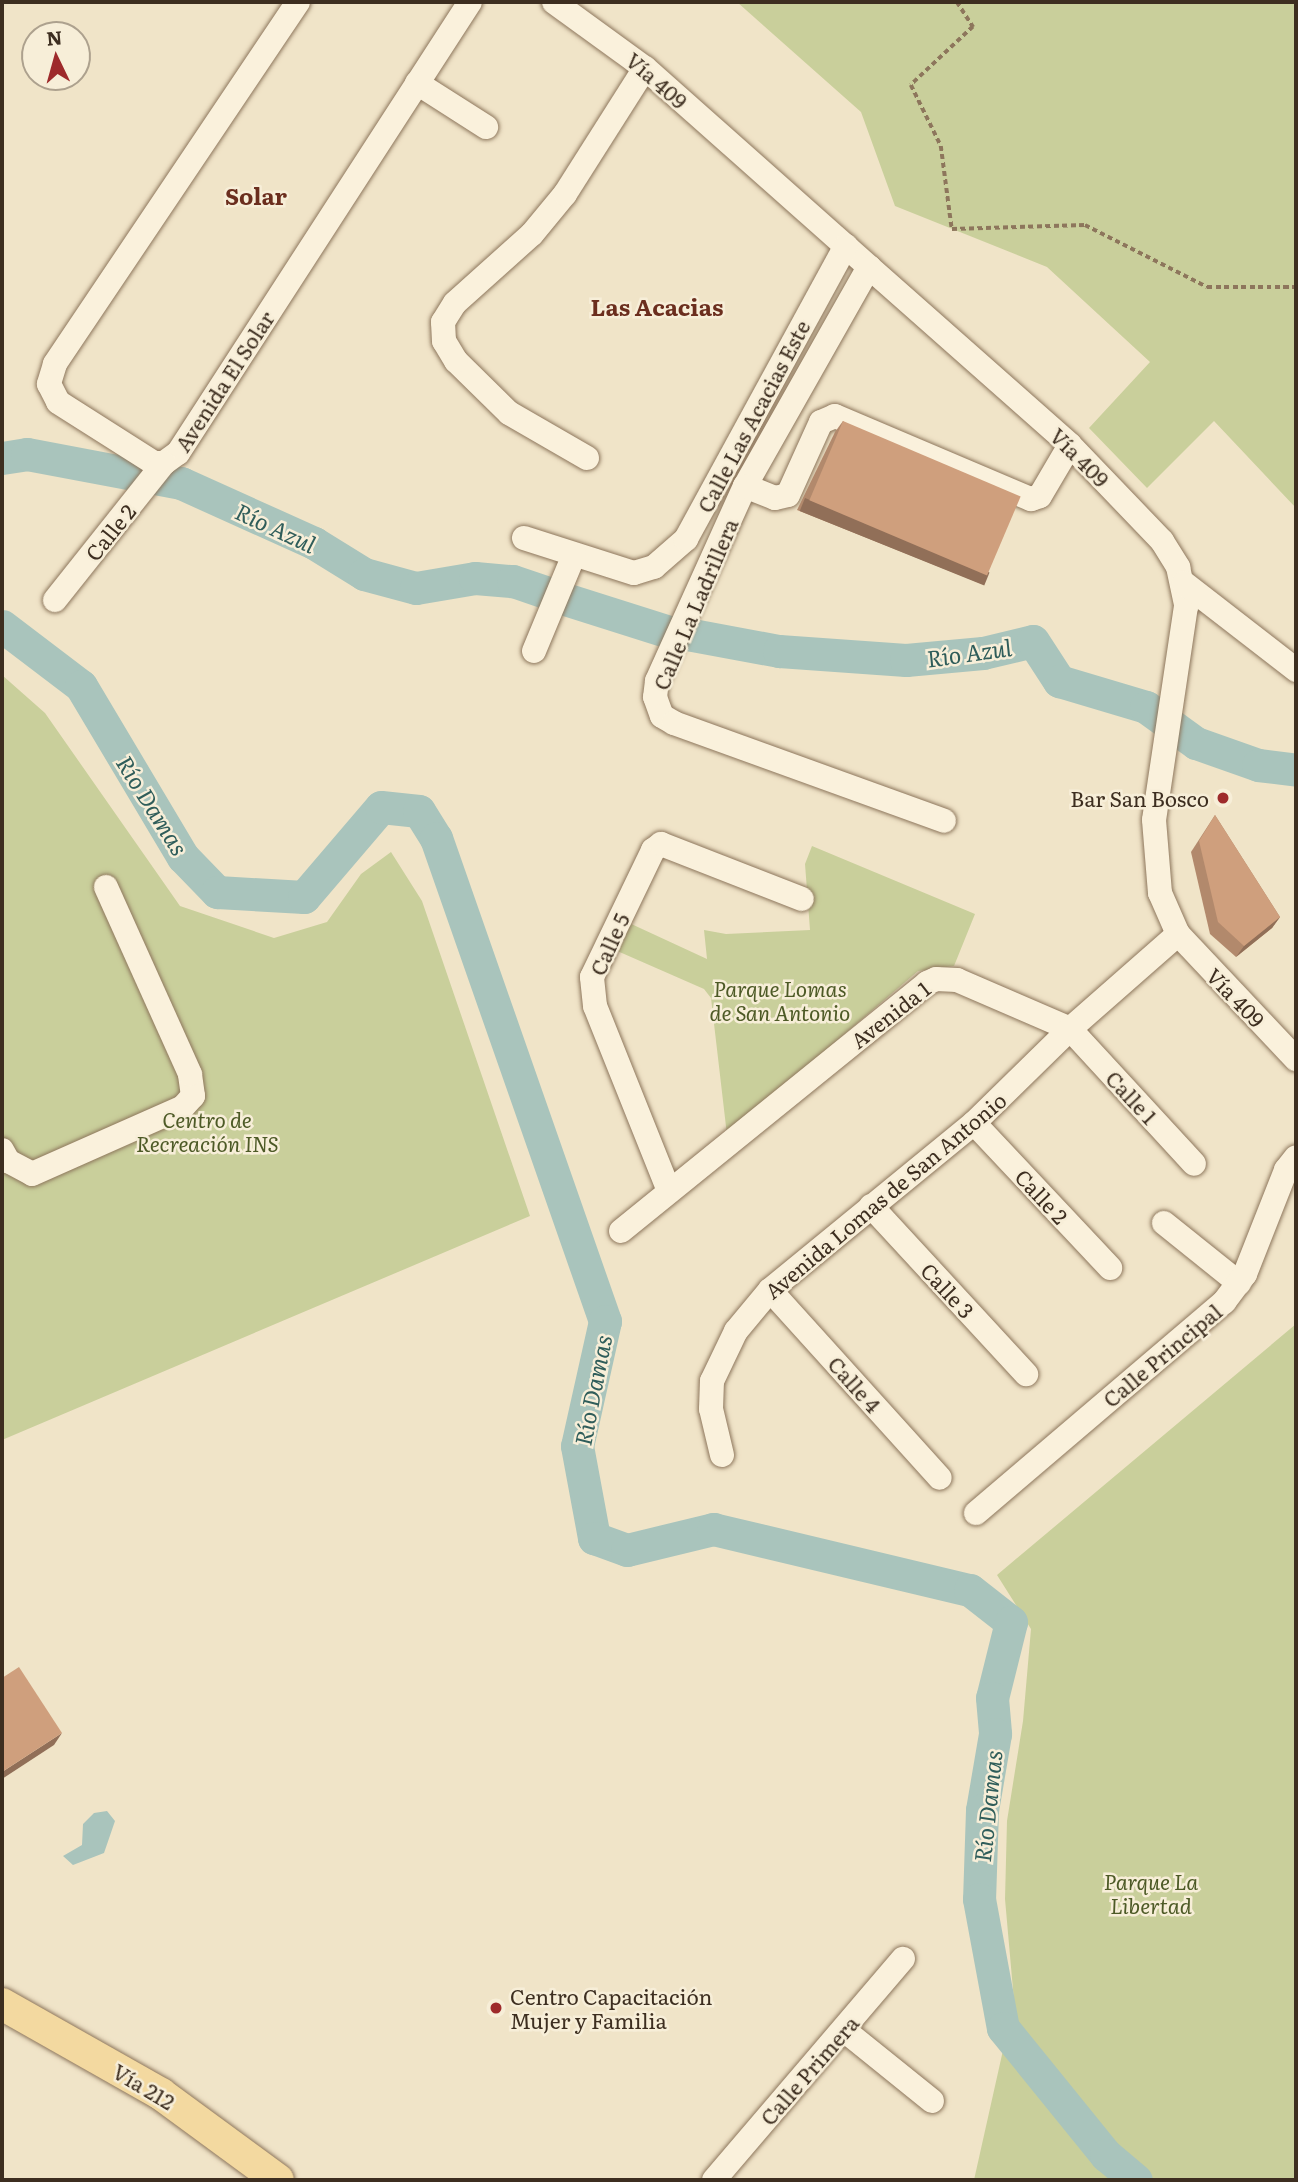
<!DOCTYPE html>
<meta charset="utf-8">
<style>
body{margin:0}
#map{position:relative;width:1298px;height:2182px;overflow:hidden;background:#f0e4c8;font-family:Literata,serif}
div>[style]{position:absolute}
.green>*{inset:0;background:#c9cf9b}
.water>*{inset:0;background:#a9c4bc}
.river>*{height:33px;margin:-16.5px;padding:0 16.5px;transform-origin:16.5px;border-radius:16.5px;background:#a9c4bc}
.path>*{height:3.5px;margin-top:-1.75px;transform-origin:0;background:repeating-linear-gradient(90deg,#8d765c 0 5px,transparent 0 8.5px)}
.roads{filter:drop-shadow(0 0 2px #8d765c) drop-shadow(0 0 2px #8d765c)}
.minor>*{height:24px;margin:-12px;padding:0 12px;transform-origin:12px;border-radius:12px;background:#faf1dc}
.major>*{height:32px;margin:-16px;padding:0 16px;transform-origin:16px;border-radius:16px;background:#f3d9a0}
.wall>*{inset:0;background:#b2896c}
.shaded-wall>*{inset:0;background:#916f58;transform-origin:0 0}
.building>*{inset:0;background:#cf9f7d;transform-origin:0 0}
.dots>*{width:19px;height:19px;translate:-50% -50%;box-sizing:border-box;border:4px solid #f7eed8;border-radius:50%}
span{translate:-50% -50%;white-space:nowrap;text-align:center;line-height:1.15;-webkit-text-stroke:5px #f7eed8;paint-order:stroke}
.street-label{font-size:21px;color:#3d2e20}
.poi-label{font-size:21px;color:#3d2e20}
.right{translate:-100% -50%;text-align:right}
.left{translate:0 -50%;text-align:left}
.park-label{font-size:21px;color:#4d5a26;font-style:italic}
.neighbourhood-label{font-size:23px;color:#6b2e1e;font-weight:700}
.water-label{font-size:23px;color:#2f5d5a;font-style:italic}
.frame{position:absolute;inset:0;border:4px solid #3d2e20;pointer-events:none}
.north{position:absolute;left:21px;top:21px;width:70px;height:70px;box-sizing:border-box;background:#f7eed8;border:2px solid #ada18e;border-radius:50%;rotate:355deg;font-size:19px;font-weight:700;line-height:28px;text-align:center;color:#3d2e20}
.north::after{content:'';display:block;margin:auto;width:24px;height:32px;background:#9e2a2b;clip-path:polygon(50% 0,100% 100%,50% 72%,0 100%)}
</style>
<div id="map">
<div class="green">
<i style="clip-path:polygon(737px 2px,1296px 2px,1296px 508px,1214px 421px,1147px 488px,1089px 428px,1150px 362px,1047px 267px,895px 206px,861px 112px)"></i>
<i style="clip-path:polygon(2px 675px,45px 713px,180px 906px,274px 938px,327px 922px,361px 874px,391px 852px,422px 901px,530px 1216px,2px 1440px)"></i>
<i style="clip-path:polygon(812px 846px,975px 914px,954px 966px,918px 971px,727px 1135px,711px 998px,704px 989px,615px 950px,627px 922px,707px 959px,704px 930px,726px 934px,810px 930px,805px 864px)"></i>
<i style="clip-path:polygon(1296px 1324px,1296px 2180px,974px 2180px,1014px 2001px,1005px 1899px,1007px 1821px,1023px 1721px,1031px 1629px,997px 1575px)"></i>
</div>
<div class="water">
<i style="clip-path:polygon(107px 1811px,115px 1821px,104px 1853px,73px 1865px,63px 1856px,82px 1845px,83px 1824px,94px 1813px)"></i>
</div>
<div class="river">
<i style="left:2px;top:458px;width:25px;rotate:-9deg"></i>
<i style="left:27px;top:454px;width:157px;rotate:10.7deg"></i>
<i style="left:181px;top:483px;width:146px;rotate:24.3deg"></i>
<i style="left:314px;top:543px;width:59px;rotate:31.8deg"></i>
<i style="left:364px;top:574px;width:54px;rotate:15.1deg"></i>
<i style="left:416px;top:588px;width:60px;rotate:-9.6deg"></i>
<i style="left:475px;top:578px;width:38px;rotate:5deg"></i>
<i style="left:513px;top:581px;width:36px;rotate:19deg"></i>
<i style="left:565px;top:599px;width:106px;rotate:17.6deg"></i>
<i style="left:2px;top:626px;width:99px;rotate:37.2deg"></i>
<i style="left:81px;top:686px;width:199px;rotate:59.2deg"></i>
<i style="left:183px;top:857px;width:49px;rotate:45.8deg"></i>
<i style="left:217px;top:892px;width:87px;rotate:3.3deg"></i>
<i style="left:304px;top:897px;width:118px;rotate:-49.5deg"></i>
<i style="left:381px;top:807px;width:38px;rotate:6deg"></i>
<i style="left:419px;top:811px;width:32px;rotate:58deg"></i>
<i style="left:436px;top:838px;width:512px;rotate:70.72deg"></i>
<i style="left:605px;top:1321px;width:128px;rotate:102.6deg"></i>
<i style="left:577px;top:1446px;width:94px;rotate:79.5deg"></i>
<i style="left:594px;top:1538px;width:35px;rotate:20deg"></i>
<i style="left:627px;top:1550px;width:89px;rotate:-13.7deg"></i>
<i style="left:713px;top:1529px;width:264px;rotate:13.4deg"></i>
<i style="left:970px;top:1590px;width:52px;rotate:38deg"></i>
<i style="left:1011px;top:1622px;width:78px;rotate:104deg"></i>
<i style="left:992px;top:1698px;width:36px;rotate:85deg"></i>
<i style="left:995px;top:1734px;width:77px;rotate:99.7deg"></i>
<i style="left:982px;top:1810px;width:89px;rotate:91.9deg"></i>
<i style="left:979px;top:1899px;width:131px;rotate:79.5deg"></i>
<i style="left:1003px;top:2028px;width:164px;rotate:51deg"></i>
<i style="left:1106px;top:2155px;width:39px;rotate:40deg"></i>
<i style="left:687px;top:634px;width:94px;rotate:10.5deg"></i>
<i style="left:779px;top:651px;width:127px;rotate:4.1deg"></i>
<i style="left:906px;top:660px;width:77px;rotate:-5.2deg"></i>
<i style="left:983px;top:653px;width:51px;rotate:-13.5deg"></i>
<i style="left:1033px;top:641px;width:48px;rotate:57deg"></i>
<i style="left:1059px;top:681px;width:91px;rotate:16.6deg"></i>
<i style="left:1146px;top:707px;width:62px;rotate:35.8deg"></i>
<i style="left:1196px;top:743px;width:66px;rotate:19.5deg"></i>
<i style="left:1258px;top:765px;width:38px;rotate:7deg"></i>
</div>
<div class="path">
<i style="left:957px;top:2px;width:30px;rotate:57deg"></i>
<i style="left:973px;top:27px;width:85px;rotate:136.9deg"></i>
<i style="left:911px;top:85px;width:68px;rotate:63.8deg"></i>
<i style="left:941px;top:146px;width:84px;rotate:82.5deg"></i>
<i style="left:952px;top:229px;width:133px;rotate:-1.7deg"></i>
<i style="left:1085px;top:225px;width:137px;rotate:26.9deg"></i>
<i style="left:1207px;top:287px;width:89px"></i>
</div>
<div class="roads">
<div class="minor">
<i style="left:298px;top:2px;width:436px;rotate:123.9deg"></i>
<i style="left:55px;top:364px;width:21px;rotate:107deg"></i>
<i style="left:49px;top:384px;width:20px;rotate:63deg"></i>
<i style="left:58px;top:402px;width:114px;rotate:32.4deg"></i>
<i style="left:154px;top:463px;width:10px"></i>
<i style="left:164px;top:463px;width:17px;rotate:-36deg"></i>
<i style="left:178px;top:453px;width:537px;rotate:-57.08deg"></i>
<i style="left:554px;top:2px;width:112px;rotate:36deg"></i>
<i style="left:645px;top:68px;width:300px;rotate:41.6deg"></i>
<i style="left:869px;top:267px;width:268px;rotate:41.5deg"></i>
<i style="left:1070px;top:445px;width:133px;rotate:46.2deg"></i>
<i style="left:1162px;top:541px;width:31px;rotate:58deg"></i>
<i style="left:1178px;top:567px;width:40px;rotate:78deg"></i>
<i style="left:1186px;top:606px;width:216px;rotate:98.5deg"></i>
<i style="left:1154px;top:820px;width:73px;rotate:85.3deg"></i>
<i style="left:1160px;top:893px;width:45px;rotate:66.3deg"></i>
<i style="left:1178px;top:934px;width:172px;rotate:46.7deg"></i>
<i style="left:417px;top:83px;width:82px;rotate:32.5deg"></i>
<i style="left:869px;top:267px;width:252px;rotate:119.5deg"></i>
<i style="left:745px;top:486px;width:214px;rotate:114.3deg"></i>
<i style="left:657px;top:681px;width:16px;rotate:97deg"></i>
<i style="left:655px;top:697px;width:20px;rotate:70deg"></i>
<i style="left:662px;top:716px;width:14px;rotate:30deg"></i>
<i style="left:674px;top:723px;width:287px;rotate:19.9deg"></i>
<i style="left:587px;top:458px;width:90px;rotate:-150deg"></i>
<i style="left:509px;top:413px;width:74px;rotate:-135.5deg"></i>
<i style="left:456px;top:361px;width:23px;rotate:-121deg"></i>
<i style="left:444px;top:341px;width:19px;rotate:-93deg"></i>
<i style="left:443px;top:322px;width:22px;rotate:-58deg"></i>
<i style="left:455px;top:303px;width:103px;rotate:-41.9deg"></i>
<i style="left:532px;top:234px;width:52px;rotate:-50.5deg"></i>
<i style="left:565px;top:194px;width:149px;rotate:-57.6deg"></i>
<i style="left:745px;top:486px;width:32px;rotate:22deg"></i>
<i style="left:775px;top:498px;width:13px;rotate:-13deg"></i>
<i style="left:788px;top:495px;width:80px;rotate:-65.7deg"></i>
<i style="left:821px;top:422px;width:15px;rotate:-23deg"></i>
<i style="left:835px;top:416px;width:213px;rotate:23deg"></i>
<i style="left:1031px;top:499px;width:9px;rotate:-18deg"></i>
<i style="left:1040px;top:496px;width:59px;rotate:-59.5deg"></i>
<i style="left:524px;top:538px;width:115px;rotate:17.7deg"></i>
<i style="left:634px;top:573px;width:21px;rotate:-17deg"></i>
<i style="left:654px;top:567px;width:43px;rotate:-41.2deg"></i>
<i style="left:686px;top:539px;width:334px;rotate:-61.4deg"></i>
<i style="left:1184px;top:583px;width:142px;rotate:37.8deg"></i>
<i style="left:55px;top:600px;width:175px;rotate:-51.5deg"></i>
<i style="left:534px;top:651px;width:104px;rotate:-67.4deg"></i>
<i style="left:974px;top:1123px;width:199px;rotate:46.8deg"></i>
<i style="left:2px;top:1150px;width:13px;rotate:61deg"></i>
<i style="left:8px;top:1161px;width:27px;rotate:28deg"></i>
<i style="left:32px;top:1174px;width:165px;rotate:-23.9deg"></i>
<i style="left:183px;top:1107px;width:15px;rotate:-48deg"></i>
<i style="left:193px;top:1096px;width:22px;rotate:-98deg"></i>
<i style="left:190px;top:1074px;width:205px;rotate:-114.2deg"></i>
<i style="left:669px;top:1191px;width:199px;rotate:-111.8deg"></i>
<i style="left:595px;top:1006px;width:29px;rotate:-96deg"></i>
<i style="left:592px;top:977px;width:141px;rotate:-64.3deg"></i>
<i style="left:653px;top:850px;width:10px;rotate:-37deg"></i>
<i style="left:661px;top:844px;width:151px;rotate:21.3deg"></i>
<i style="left:871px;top:1206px;width:229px;rotate:47.3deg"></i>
<i style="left:1164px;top:1223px;width:96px;rotate:38.7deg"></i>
<i style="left:621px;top:1231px;width:394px;rotate:-39deg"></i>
<i style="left:927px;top:983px;width:10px;rotate:-24deg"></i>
<i style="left:936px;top:979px;width:21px;rotate:3deg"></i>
<i style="left:957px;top:980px;width:123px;rotate:23.4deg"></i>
<i style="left:1070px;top:1029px;width:144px;rotate:-41.3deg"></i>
<i style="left:770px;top:1290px;width:253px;rotate:47.9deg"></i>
<i style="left:722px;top:1455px;width:47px;rotate:-103.4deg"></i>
<i style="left:711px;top:1409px;width:28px;rotate:-88deg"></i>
<i style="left:712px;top:1381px;width:55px;rotate:-64.4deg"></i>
<i style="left:736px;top:1331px;width:53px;rotate:-50.3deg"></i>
<i style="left:770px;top:1290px;width:264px;rotate:-39.3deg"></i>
<i style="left:974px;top:1123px;width:134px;rotate:-44.4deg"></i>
<i style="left:1070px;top:1029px;width:183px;rotate:47.4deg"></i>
<i style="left:976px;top:1513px;width:326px;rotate:-40.4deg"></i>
<i style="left:1224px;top:1302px;width:35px;rotate:-53deg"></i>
<i style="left:1245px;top:1274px;width:112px;rotate:-68.5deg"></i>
<i style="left:1286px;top:1170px;width:16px;rotate:-52deg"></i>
<i style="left:844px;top:2030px;width:113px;rotate:38.9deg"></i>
<i style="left:714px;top:2180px;width:291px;rotate:-49.5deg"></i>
</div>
<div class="major">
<i style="left:2px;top:2004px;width:183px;rotate:29.5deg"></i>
<i style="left:161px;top:2094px;width:145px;rotate:36.3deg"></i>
</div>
</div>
<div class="wall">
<i style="clip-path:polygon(843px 421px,982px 584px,797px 510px,835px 432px)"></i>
<i style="clip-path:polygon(1215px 815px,1280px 917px,1272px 928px,1236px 957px,1210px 934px,1191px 852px)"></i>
</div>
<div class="shaded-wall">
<i style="left:805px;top:498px;width:199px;height:14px;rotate:22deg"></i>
<i style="clip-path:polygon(1280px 917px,1272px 928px,1236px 957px,1244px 946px)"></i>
<i style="clip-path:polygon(62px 1733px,54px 1745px,2px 1779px,2px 1772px)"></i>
</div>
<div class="building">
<i style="left:843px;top:421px;width:193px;height:86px;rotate:23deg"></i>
<i style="clip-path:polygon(1215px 815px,1280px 917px,1244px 946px,1218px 922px,1199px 841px)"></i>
<i style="clip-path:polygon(19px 1667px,62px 1733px,2px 1772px,2px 1678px)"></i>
</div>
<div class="dots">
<i style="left:1223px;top:798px;background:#9e2a2b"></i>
<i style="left:496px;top:2008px;background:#9e2a2b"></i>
</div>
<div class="street-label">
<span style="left:657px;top:80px;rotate:41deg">Vía 409</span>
<span style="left:224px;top:381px;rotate:-57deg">Avenida El Solar</span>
<span style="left:753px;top:416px;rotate:-62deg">Calle Las Acacias Este</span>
<span style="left:1080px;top:457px;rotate:45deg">Vía 409</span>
<span style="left:110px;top:532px;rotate:-51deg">Calle 2</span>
<span style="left:695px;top:604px;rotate:-67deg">Calle La Ladrillera</span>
<span style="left:609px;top:944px;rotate:-66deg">Calle 5</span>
<span style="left:1236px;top:997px;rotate:46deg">Vía 409</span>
<span style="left:890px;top:1014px;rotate:-38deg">Avenida 1</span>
<span style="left:1132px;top:1097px;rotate:47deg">Calle 1</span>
<span style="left:885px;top:1195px;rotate:-40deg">Avenida Lomas de San Antonio</span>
<span style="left:1042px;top:1196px;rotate:47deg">Calle 2</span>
<span style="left:948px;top:1290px;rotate:47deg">Calle 3</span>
<span style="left:1162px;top:1355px;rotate:-40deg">Calle Principal</span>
<span style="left:855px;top:1384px;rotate:48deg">Calle 4</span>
<span style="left:809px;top:2070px;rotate:-49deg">Calle Primera</span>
<span style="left:144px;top:2086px;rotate:31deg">Vía 212</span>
</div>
<div class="poi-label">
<span class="right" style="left:1209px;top:798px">Bar San Bosco</span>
<span class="left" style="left:510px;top:2008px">Centro Capacitación<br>Mujer y Familia</span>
</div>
<div class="park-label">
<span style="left:780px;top:1000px">Parque Lomas<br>de San Antonio</span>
<span style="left:207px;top:1131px">Centro de<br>Recreación INS</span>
<span style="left:1151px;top:1893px">Parque La<br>Libertad</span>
</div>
<div class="neighbourhood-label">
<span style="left:256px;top:195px">Solar</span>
<span style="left:657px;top:306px">Las Acacias</span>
</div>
<div class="water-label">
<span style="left:276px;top:527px;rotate:25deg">Río Azul</span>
<span style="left:969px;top:652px;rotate:-8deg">Río Azul</span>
<span style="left:153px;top:805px;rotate:58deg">Río Damas</span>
<span style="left:592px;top:1390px;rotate:-79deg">Río Damas</span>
<span style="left:987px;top:1806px;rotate:-84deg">Río Damas</span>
</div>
<div class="frame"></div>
<div class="north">N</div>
</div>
